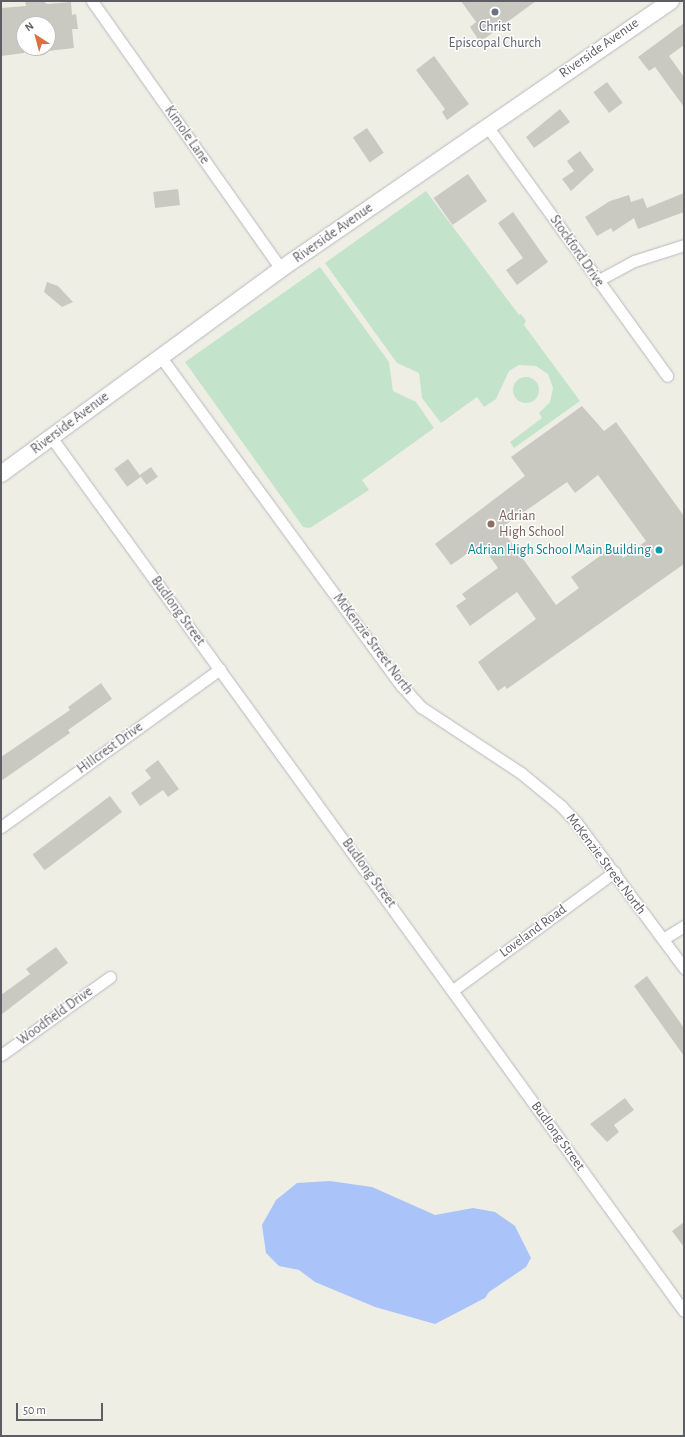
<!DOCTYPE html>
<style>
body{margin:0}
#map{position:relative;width:685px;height:1437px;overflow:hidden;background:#eeeee5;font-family:"Alegreya Sans",sans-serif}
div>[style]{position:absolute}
.green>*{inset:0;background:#c3e4cb}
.round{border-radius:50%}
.water>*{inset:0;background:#aac4f9}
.building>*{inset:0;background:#cac9c1;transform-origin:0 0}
.roads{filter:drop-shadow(0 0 1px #b7b8be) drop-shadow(0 0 1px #b7b8be)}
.street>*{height:11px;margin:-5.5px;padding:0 5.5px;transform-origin:5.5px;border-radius:5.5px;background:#fff}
.secondary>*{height:16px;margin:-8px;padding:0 8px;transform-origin:8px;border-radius:8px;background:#fff}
.dots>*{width:11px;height:11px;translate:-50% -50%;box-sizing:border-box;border:2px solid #fff;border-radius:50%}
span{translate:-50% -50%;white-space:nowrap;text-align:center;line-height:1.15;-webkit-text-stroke:3px #fff;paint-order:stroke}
.worship-label{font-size:14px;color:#5b616d}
.street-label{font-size:14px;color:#5d5e64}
.education-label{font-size:14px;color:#785e54}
.left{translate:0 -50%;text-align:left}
.culture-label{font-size:14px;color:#0d838f}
.right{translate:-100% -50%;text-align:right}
.frame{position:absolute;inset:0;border:2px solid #5d5e64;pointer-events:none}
.north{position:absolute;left:16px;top:16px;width:40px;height:40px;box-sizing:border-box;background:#fff;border:1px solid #bebfc1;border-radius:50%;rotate:324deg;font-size:11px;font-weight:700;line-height:16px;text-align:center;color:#5d5e64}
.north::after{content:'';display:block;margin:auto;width:14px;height:18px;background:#de6f3b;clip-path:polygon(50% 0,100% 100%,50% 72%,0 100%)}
.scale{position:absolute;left:16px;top:1403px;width:87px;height:18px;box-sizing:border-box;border:2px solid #5d5e64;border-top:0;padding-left:5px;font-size:12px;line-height:14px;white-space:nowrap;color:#5d5e64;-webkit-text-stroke:3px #fff;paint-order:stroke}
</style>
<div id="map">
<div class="green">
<i style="clip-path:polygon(426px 191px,519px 315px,521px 314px,526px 321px,524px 325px,580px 401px,514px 448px,510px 442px,542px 418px,539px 413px,550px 402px,553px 388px,548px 374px,536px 366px,519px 365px,509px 371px,496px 399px,484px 407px,477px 397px,441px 423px,422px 398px,419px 373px,397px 363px,325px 263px)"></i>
<i style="clip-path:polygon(320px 267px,389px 362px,393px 391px,416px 402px,434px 428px,362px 480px,369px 490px,310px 528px,303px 527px,185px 362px)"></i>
<i class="round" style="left:513px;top:377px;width:26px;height:26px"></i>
</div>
<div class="water">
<i style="clip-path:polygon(330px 1181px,372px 1187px,435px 1215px,473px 1208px,495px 1212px,515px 1226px,531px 1258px,526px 1267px,489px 1292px,485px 1298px,435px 1324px,375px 1307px,315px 1282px,299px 1270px,279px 1266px,266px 1253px,262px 1225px,276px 1200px,297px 1183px)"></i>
</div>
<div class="building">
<i style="clip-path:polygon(25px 1px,43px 1px,47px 4px,71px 2px,72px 15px,76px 14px,78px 29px,72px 29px,74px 48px,48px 51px,48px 24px,24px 24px,24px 53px,1px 56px,1px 8px,26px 6px)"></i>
<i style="clip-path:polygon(461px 1px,536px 1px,480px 42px,470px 27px,476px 22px)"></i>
<i style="clip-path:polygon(684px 23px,684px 45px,669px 56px,684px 77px,684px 107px,655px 67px,649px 71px,638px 57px)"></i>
<i style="clip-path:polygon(434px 56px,469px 104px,447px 120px,442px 112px,445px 109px,416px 70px)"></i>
<i style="left:607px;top:82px;width:26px;height:17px;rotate:53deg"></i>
<i style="clip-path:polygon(560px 109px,570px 122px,534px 148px,526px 137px)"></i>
<i style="left:367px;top:128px;width:30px;height:17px;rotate:56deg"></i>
<i style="clip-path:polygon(580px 151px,594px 170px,571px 191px,562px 179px,574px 171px,567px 161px)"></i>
<i style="left:468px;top:174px;width:33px;height:42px;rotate:55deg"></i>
<i style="left:178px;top:189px;width:16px;height:25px;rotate:83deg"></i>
<i style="clip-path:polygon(684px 193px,684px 212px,638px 229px,634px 218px,613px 232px,611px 228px,597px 236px,585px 217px,610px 201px,629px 195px,631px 202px,643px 198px,647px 208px)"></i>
<i style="clip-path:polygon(513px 212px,548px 262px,517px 285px,506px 270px,523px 258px,498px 223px)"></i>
<i style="clip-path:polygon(47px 282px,58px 286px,73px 302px,62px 307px,44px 292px)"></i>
<i style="clip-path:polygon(evenodd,582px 406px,604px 431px,616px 422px,684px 516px,684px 564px,507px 689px,505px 686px,498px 691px,478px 662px,536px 619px,517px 592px,470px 626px,456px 606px,466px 599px,462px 594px,498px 568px,481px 544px,451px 565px,435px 544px,525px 476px,511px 457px,582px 406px,598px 475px,646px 541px,623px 558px,615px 545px,571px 577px,579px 588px,556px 605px,501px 528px,567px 482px,575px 493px,598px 475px)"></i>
<i style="left:128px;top:459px;width:22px;height:17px;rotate:54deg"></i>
<i style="left:151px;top:467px;width:12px;height:14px;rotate:55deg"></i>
<i style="clip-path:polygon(101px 683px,112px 699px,68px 730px,70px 733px,1px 781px,1px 757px,70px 710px,68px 707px)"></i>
<i style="clip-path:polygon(158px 760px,179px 789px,168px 797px,163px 790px,140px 806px,131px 793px,151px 778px,145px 770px)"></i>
<i style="left:110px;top:796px;width:20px;height:97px;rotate:53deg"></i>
<i style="clip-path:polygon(56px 947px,68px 963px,1px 1015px,1px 995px,30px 974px,26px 969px)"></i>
<i style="clip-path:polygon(647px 976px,684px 1028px,684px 1056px,634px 986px)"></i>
<i style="clip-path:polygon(625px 1098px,634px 1110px,614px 1125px,619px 1132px,607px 1142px,590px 1124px)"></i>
<i style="clip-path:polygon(684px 1222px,684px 1247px,672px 1231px)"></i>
</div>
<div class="roads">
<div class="street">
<i style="left:92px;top:1px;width:328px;rotate:54.8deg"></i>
<i style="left:487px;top:126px;width:308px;rotate:54.2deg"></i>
<i style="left:597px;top:281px;width:42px;rotate:-28.4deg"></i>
<i style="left:634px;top:261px;width:52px;rotate:-17.7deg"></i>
<i style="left:160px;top:356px;width:408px;rotate:53.8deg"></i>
<i style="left:401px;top:685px;width:30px;rotate:48deg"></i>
<i style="left:421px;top:707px;width:120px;rotate:33.4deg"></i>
<i style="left:521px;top:773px;width:52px;rotate:39.5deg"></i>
<i style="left:561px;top:806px;width:22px;rotate:47deg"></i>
<i style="left:576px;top:822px;width:182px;rotate:53.5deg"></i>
<i style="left:51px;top:437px;width:1079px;rotate:54.09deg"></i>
<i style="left:1px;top:827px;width:270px;rotate:-35.8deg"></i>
<i style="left:663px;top:939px;width:25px;rotate:-32deg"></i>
<i style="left:453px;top:990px;width:200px;rotate:-36.2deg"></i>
<i style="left:1px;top:1055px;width:134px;rotate:-35.6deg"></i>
</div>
<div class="secondary">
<i style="left:1px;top:474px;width:347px;rotate:-36.2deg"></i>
<i style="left:281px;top:269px;width:473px;rotate:-34.5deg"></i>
</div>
</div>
<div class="dots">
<i style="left:495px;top:12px;background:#6b7280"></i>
<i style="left:491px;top:524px;background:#8d6e63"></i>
<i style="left:659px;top:550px;background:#0f9aa8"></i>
</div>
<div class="worship-label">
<span style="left:495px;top:35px">Christ<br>Episcopal Church</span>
</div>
<div class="street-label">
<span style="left:599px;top:48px;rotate:-35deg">Riverside Avenue</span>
<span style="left:187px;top:135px;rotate:55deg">Kimole Lane</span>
<span style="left:333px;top:233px;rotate:-35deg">Riverside Avenue</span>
<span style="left:577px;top:251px;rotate:55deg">Stockford Drive</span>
<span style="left:70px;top:423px;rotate:-37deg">Riverside Avenue</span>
<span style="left:178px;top:611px;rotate:54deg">Budlong Street</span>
<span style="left:373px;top:644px;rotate:53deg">McKenzie Street North</span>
<span style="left:110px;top:748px;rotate:-36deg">Hillcrest Drive</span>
<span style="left:606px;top:864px;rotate:53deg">McKenzie Street North</span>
<span style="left:369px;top:873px;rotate:54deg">Budlong Street</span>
<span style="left:533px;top:931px;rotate:-36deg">Loveland Road</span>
<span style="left:55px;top:1016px;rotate:-36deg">Woodfield Drive</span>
<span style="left:558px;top:1136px;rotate:54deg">Budlong Street</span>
</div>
<div class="education-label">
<span class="left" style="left:499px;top:524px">Adrian<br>High School</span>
</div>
<div class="culture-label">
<span class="right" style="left:651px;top:550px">Adrian High School Main Building</span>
</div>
<div class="frame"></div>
<div class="north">N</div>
<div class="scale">50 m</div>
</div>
